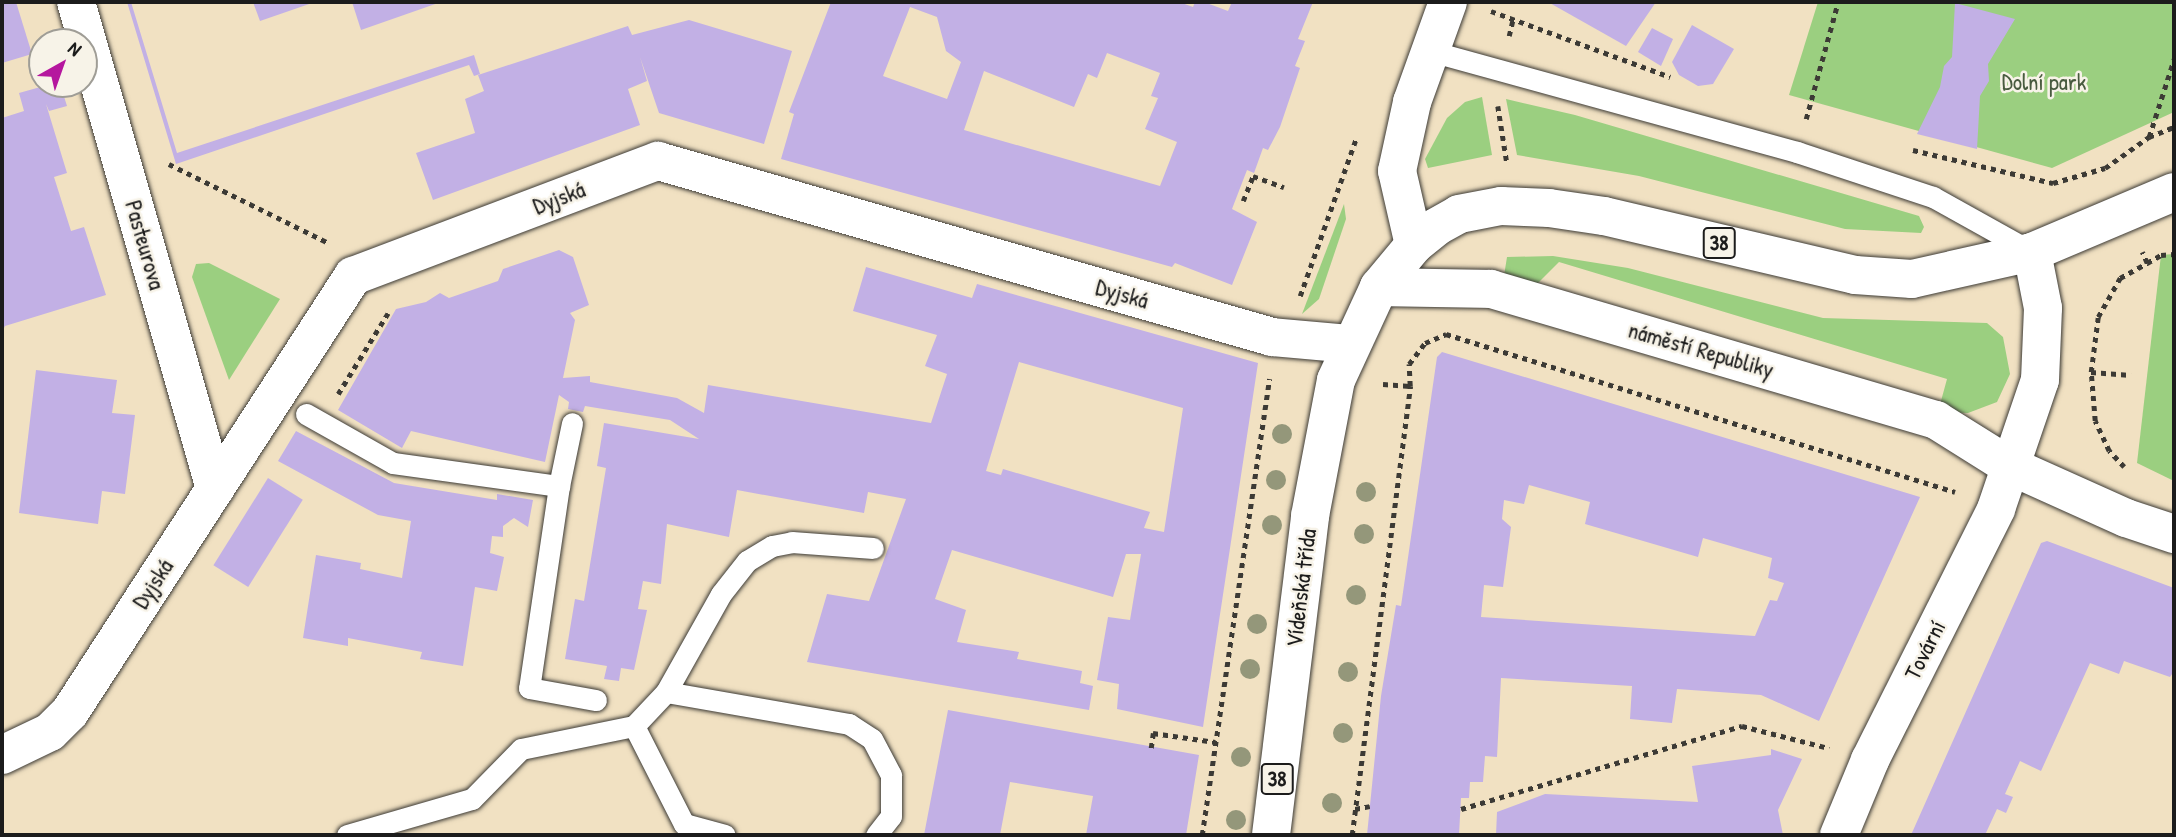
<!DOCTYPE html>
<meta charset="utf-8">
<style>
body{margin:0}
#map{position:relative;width:2176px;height:837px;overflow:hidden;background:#f1e1c2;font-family:"Patrick Hand",sans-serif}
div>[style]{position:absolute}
.green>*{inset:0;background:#9bcf80}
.building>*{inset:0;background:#c2b0e5;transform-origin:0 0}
.path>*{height:4.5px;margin-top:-2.25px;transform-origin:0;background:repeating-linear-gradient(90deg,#3c3a35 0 5px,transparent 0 10px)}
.roads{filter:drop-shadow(0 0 2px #3c3a35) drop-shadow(0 0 2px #3c3a35)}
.service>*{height:21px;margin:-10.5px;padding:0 10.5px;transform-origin:10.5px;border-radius:10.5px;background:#fff}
.minor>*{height:38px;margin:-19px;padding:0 19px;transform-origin:19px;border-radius:19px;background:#fff}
.primary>*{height:38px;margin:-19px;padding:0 19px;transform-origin:19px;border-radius:19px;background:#fff}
.trees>*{width:20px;height:20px;margin:-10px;border-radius:50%;background:#94977a}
span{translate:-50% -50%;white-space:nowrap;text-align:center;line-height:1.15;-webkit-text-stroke:5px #f7f3e8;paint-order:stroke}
.shield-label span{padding:2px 5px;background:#f7f3e8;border:2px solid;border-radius:5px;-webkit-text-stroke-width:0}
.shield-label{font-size:21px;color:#1c1c1c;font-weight:700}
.park-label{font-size:23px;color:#485b3f}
.street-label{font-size:23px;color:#1c1c1c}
.frame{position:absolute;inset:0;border:4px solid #1c1c1c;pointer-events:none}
.north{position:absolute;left:28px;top:28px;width:70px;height:70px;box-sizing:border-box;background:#f7f3e8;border:2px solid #9f9d96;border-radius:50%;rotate:40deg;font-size:19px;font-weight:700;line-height:28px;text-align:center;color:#1c1c1c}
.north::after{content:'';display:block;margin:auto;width:24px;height:32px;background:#b5179e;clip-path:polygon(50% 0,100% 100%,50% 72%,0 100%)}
</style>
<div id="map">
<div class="green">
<i style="clip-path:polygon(1818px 2px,2174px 2px,2174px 112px,2052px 168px,1789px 95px)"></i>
<i style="clip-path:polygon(1482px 97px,1492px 155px,1428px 168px,1425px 159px,1447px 118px,1465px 102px)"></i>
<i style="clip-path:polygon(1506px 99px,1575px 115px,1919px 216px,1924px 227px,1921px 233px,1845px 229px,1639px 176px,1517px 155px)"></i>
<i style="clip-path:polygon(1344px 204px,1346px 219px,1319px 299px,1302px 314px)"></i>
<i style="clip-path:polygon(2174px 254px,2174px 481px,2137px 463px,2161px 255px)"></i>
<i style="clip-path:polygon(1553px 256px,1628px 268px,1823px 318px,1987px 323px,2003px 337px,2010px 374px,1997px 402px,1968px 413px,1938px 412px,1947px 379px,1559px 262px,1532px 289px,1503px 282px,1507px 257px)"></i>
<i style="clip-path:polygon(209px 263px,280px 299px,229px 380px,192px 277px,196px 264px)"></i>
</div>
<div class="building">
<i style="clip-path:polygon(2px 2px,16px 2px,32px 54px,2px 63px)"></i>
<i style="clip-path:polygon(127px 2px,131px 2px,177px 153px,474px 55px,480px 74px,474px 76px,469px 65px,176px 164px)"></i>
<i style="clip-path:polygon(253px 2px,315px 2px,260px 21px)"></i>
<i style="clip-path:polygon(352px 2px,441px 2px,361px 30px)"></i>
<i style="clip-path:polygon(evenodd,831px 2px,1179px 2px,1193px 7px,1195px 2px,1204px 2px,1228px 11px,1232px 2px,1313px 2px,1298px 39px,1305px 41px,1295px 66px,1300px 68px,1280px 127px,1268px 150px,1263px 148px,1254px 173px,1247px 170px,1232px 209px,1257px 222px,1232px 285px,1175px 263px,1172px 267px,781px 159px,794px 114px,789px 112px,831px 2px,910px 7px,937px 17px,946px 51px,961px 62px,947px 99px,883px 76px,910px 7px,831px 2px,1107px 53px,1160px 73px,1151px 96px,1158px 98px,1145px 129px,1177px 142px,1160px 186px,964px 130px,984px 71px,1074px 107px,1088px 74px,1097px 78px,1107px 53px)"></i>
<i style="clip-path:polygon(1548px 2px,1656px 2px,1626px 46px)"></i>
<i style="clip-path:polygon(1955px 3px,2015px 19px,1988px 64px,1989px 81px,1980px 96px,1977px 149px,1917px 134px,1940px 87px,1944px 66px,1952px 57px)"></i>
<i style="clip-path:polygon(689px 20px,792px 51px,764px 144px,659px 113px,640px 57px,647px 81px,628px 89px,640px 125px,433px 200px,416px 153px,475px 133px,465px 99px,484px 91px,478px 75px,628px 26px,632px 35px)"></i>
<i style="clip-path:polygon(1692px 25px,1734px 49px,1713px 84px,1698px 86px,1679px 75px,1672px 62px)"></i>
<i style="clip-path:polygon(1652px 28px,1673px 39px,1661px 66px,1638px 52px)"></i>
<i style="clip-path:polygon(51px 84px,60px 84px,67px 106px,49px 111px,46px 104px,67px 173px,54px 177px,71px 231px,84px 227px,106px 295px,5px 326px,2px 332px,2px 118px,24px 111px,19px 93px)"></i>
<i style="clip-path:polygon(evenodd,559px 250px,573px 257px,589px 305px,570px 313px,575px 320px,563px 378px,590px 376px,590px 382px,677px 398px,704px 413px,708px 385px,931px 423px,947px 374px,925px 366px,937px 335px,853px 311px,866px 267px,972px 298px,977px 284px,1258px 363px,1203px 727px,1117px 709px,1119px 684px,1097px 680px,1108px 617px,1130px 620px,1141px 554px,1126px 554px,1113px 597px,952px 550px,935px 599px,966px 610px,957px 642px,1019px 652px,1017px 659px,1082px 671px,1080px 683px,1093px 686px,1089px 710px,807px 662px,827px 594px,869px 601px,906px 499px,868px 492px,864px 513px,737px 490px,729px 537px,667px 524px,661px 584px,643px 581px,638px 609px,647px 610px,634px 670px,621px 668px,619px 681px,604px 679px,607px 666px,565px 659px,575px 599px,584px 601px,606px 468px,597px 466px,604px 423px,699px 439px,670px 420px,585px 406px,583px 412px,568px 409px,569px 402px,559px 395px,545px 462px,411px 431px,402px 448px,338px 410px,396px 309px,426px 302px,440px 293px,449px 298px,498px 281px,503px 269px,559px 250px,1019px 362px,1183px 408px,1164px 532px,1144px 528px,1150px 512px,1003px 469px,1001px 475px,986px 471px,1019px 362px)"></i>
<i style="clip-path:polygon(evenodd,1442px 352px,1920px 497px,1819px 721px,1761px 695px,1677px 689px,1672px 723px,1630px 719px,1632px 686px,1501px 678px,1497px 757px,1485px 756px,1483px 782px,1470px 782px,1469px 798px,1461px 798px,1459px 835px,1367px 835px,1381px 696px,1396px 605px,1401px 606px,1437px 357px,1442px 352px,1529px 485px,1590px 502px,1585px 524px,1698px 557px,1703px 538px,1772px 558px,1768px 578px,1784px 583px,1777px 601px,1770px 600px,1755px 636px,1481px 617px,1484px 585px,1503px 587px,1511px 527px,1502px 519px,1504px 500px,1524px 504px,1529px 485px)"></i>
<i style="clip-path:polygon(36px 370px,117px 380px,112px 413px,135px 415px,125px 494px,102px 491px,98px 524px,19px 513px)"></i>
<i style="clip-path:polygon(296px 431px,394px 483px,497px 500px,497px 494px,533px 500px,528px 527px,514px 518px,503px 526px,503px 537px,492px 536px,490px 553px,504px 557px,497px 591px,475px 587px,463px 666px,420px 659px,422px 652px,348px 638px,348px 646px,303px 638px,316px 555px,361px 563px,360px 569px,402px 578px,411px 521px,378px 515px,278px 461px)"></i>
<i style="left:268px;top:478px;width:41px;height:103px;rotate:32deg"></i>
<i style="clip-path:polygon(2047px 541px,2174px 588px,2174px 671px,2170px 677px,2124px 661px,2119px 674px,2090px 663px,2041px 771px,2020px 761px,2005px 794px,2013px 797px,2006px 813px,1997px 809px,1985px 835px,1911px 835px,2041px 543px)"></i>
<i style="clip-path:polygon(948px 710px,1199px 755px,1186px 835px,1086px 835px,1093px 796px,1010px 782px,1000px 835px,924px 835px)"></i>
<i style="clip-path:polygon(1771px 749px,1802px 759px,1778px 810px,1783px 835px,1496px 835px,1497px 812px,1545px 794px,1698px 802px,1692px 766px,1771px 755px)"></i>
</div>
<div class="path">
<i style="left:1491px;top:11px;width:191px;rotate:20.2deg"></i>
<i style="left:1509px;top:36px;width:17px;rotate:-77deg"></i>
<i style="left:1498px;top:106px;width:58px;rotate:81deg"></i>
<i style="left:1806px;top:119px;width:121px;rotate:-74.7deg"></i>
<i style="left:2149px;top:137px;width:82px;rotate:-72.2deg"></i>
<i style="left:1913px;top:150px;width:144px;rotate:13.3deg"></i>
<i style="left:2053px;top:183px;width:54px;rotate:-16.1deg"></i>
<i style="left:2105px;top:168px;width:54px;rotate:-35.2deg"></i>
<i style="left:2149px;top:137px;width:27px;rotate:-22deg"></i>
<i style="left:169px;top:164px;width:176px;rotate:26.3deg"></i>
<i style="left:1243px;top:201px;width:27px;rotate:-68deg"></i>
<i style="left:1253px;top:176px;width:33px;rotate:20deg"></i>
<i style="left:2147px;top:263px;width:16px;rotate:-30deg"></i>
<i style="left:2161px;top:255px;width:13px;rotate:-4deg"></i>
<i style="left:1300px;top:296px;width:167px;rotate:-70.4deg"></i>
<i style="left:2091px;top:372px;width:40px;rotate:4.3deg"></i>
<i style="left:1383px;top:384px;width:27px;rotate:4deg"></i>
<i style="left:338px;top:394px;width:95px;rotate:-58.3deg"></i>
<i style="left:2124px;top:467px;width:22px;rotate:-133deg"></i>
<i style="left:2109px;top:451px;width:33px;rotate:-115deg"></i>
<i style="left:2095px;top:421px;width:49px;rotate:-94.7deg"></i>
<i style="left:2091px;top:372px;width:55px;rotate:-82.7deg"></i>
<i style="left:2098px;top:317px;width:45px;rotate:-60.6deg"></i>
<i style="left:2120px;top:278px;width:31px;rotate:-29deg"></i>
<i style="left:2147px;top:263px;width:12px;rotate:-114deg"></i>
<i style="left:1151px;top:748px;width:15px;rotate:-82deg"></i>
<i style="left:1153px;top:733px;width:63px;rotate:8.3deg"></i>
<i style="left:1355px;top:809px;width:15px;rotate:-11deg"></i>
<i style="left:1461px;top:809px;width:293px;rotate:-16.5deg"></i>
<i style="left:1742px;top:726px;width:90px;rotate:14.2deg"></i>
<i style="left:1202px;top:835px;width:461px;rotate:-81.6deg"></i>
<i style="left:1352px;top:835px;width:453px;rotate:-82.6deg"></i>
<i style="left:1410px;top:386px;width:22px;rotate:-93deg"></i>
<i style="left:1409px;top:364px;width:26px;rotate:-53deg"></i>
<i style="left:1425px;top:343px;width:23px;rotate:-23deg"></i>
<i style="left:1446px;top:334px;width:533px;rotate:17.24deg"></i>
</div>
<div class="roads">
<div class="service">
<i style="left:1430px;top:51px;width:381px;rotate:15.4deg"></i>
<i style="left:1797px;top:152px;width:143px;rotate:18.3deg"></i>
<i style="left:1933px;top:197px;width:111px;rotate:29.1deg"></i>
<i style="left:306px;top:414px;width:100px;rotate:29.4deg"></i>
<i style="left:393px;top:463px;width:168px;rotate:7.9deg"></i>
<i style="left:559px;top:486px;width:64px;rotate:-78.3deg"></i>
<i style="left:559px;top:486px;width:204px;rotate:98.4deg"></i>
<i style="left:529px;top:688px;width:68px;rotate:10.2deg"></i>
<i style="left:666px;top:692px;width:186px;rotate:9.9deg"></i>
<i style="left:849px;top:724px;width:27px;rotate:33deg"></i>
<i style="left:872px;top:739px;width:41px;rotate:62.2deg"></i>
<i style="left:891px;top:775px;width:41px;rotate:90deg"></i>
<i style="left:891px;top:816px;width:24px;rotate:128deg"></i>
<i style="left:634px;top:726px;width:110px;rotate:63deg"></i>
<i style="left:684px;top:824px;width:42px;rotate:15deg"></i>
<i style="left:347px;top:835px;width:130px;rotate:-16.1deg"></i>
<i style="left:472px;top:799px;width:70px;rotate:-45.6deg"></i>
<i style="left:521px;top:749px;width:115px;rotate:-11.5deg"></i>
<i style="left:634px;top:726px;width:47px;rotate:-46.7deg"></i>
<i style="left:666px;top:692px;width:112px;rotate:-60.7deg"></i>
<i style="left:721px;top:594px;width:42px;rotate:-51.8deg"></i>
<i style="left:747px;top:561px;width:29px;rotate:-31deg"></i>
<i style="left:772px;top:546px;width:20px;rotate:-11deg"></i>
<i style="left:792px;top:542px;width:81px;rotate:4.2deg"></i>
</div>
<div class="minor">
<i style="left:76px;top:2px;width:506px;rotate:74.07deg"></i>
<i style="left:1414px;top:245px;width:76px;rotate:-102.9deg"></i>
<i style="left:1397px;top:171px;width:71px;rotate:-77.7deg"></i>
<i style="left:1412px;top:102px;width:106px;rotate:-70.2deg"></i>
<i style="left:1379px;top:287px;width:112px;rotate:1deg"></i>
<i style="left:1491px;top:289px;width:464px;rotate:16.4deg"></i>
<i style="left:1936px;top:420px;width:85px;rotate:32deg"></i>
<i style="left:2008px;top:465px;width:129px;rotate:24.2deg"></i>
<i style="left:2126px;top:518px;width:51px;rotate:18.4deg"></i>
<i style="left:2px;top:755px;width:53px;rotate:-25.6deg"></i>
<i style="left:50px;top:732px;width:28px;rotate:-45deg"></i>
<i style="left:70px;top:712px;width:520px;rotate:-57.01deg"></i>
<i style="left:353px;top:276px;width:326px;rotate:-20.7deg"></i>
<i style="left:658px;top:161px;width:639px;rotate:15.99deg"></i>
<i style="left:1272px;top:337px;width:78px;rotate:5.1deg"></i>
<i style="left:1839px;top:835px;width:81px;rotate:-67.5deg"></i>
<i style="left:1870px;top:760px;width:281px;rotate:-63.3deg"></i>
<i style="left:1996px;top:509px;width:136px;rotate:-71.2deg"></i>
<i style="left:2040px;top:380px;width:72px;rotate:-87.6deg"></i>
<i style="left:2043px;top:308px;width:57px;rotate:-101.1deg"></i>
</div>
<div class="primary">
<i style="left:1271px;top:835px;width:321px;rotate:-83deg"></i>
<i style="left:1310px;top:516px;width:138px;rotate:-79.2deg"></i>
<i style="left:1336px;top:380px;width:102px;rotate:-65.2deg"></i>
<i style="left:1379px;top:287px;width:55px;rotate:-50.2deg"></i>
<i style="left:1414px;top:245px;width:28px;rotate:-39deg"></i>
<i style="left:1436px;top:227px;width:26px;rotate:-29deg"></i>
<i style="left:1459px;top:214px;width:43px;rotate:-10.8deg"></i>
<i style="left:1501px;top:206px;width:48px;rotate:2.4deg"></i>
<i style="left:1549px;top:208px;width:56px;rotate:8.3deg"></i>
<i style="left:1604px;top:216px;width:258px;rotate:13.2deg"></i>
<i style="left:1855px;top:275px;width:57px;rotate:4deg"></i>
<i style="left:1912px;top:279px;width:123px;rotate:-12.7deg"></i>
<i style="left:2032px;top:252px;width:154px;rotate:-22.9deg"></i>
</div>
</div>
<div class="trees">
<i style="left:1282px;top:434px"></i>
<i style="left:1276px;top:480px"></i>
<i style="left:1366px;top:492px"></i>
<i style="left:1272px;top:525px"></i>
<i style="left:1364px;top:534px"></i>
<i style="left:1356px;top:595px"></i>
<i style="left:1257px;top:624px"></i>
<i style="left:1250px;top:669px"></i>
<i style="left:1348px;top:672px"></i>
<i style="left:1343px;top:733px"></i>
<i style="left:1241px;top:757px"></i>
<i style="left:1332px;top:803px"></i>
<i style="left:1236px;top:820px"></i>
</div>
<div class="shield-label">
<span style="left:1719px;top:243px">38</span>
<span style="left:1277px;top:779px">38</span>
</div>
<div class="park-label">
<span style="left:2044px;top:82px">Dolní park</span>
</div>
<div class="street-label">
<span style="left:559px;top:198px;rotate:-21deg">Dyjská</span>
<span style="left:145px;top:245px;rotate:74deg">Pasteurova</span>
<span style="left:1122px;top:294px;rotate:16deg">Dyjská</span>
<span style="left:1701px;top:350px;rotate:16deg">náměstí Republiky</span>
<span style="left:153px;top:584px;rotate:-57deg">Dyjská</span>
<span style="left:1301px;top:588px;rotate:-83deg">Vídeňská třída</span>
<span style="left:1925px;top:650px;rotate:-63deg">Tovární</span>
</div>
<div class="frame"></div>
<div class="north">N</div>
</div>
